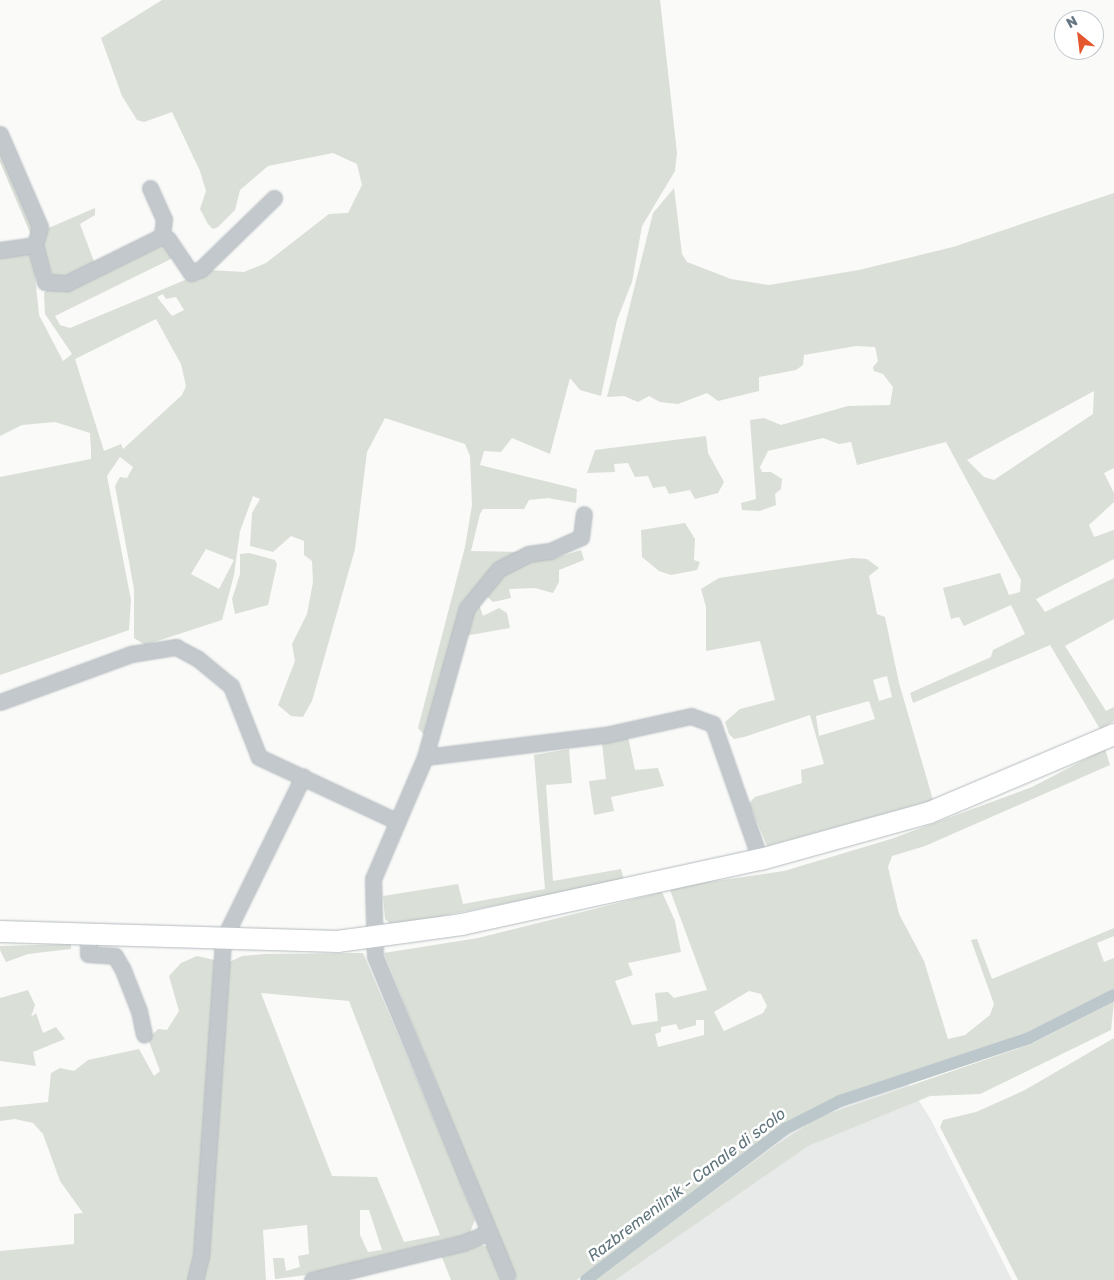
<!DOCTYPE html>
<style>
body{margin:0}
#map{position:relative;width:1114px;height:1280px;overflow:hidden;background:#fafaf8;font-family:Rubik,sans-serif}
div>[style]{position:absolute}
.built>*{inset:0;background:#e8e9e9}
.green>*{inset:0;background:#dadfd7}
.canal>*{height:12px;margin:-6px;padding:0 6px;transform-origin:6px;border-radius:6px;background:#bbc7cb}
.roads{filter:drop-shadow(0 0 1px #b3babf) drop-shadow(0 0 1px #b3babf)}
.minor>*{height:15px;margin:-7.5px;padding:0 7.5px;transform-origin:7.5px;border-radius:7.5px;background:#c3c8cc}
.secondary>*{height:21px;margin:-10.5px;padding:0 10.5px;transform-origin:10.5px;border-radius:10.5px;background:#fff}
span{translate:-50% -50%;white-space:nowrap;text-align:center;line-height:1.15;-webkit-text-stroke:5px #fff;paint-order:stroke}
.water-label{font-size:16px;color:#60757c;font-style:italic}
.north{position:absolute;left:1054px;top:10px;width:50px;height:50px;box-sizing:border-box;background:#fff;border:1px solid #c1c8cd;border-radius:50%;rotate:331deg;font-size:14px;font-weight:700;line-height:20px;text-align:center;color:#657683}
.north::after{content:'';display:block;margin:auto;width:18px;height:22px;background:#e4572e;clip-path:polygon(50% 0,100% 100%,50% 72%,0 100%)}
</style>
<div id="map">
<div class="built">
<i style="clip-path:polygon(905px 1079px,930px 1118px,1012px 1280px,586px 1280px,785px 1129px,840px 1101px)"></i>
</div>
<div class="green">
<i style="clip-path:polygon(evenodd,162px 0,660px 0,677px 153px,675px 171px,642px 226px,632px 282px,617px 320px,601px 396px,580px 390px,570px 378px,550px 454px,512px 438px,501px 452px,484px 451px,480px 465px,577px 489px,576px 503px,548px 498px,529px 500px,524px 509px,483px 509px,480px 514px,471px 551px,525px 552px,486px 576px,429px 740px,418px 728px,465px 547px,472px 505px,470px 456px,465px 444px,385px 418px,367px 452px,355px 549px,312px 701px,303px 717px,291px 716px,278px 705px,295px 661px,292px 644px,307px 614px,313px 582px,312px 561px,304px 555px,304px 541px,291px 536px,273px 552px,250px 546px,252px 513px,260px 499px,253px 496px,240px 531px,234px 575px,222px 620px,145px 645px,134px 638px,134px 589px,115px 486px,120px 477px,127px 478px,133px 467px,120px 457px,107px 476px,131px 600px,129px 630px,0 675px,0 477px,91px 459px,91px 450px,90px 433px,55px 422px,22px 425px,0 436px,0 254px,28px 250px,33px 256px,39px 315px,63px 361px,72px 354px,45px 314px,44px 293px,48px 289px,164px 240px,175px 257px,55px 316px,60px 325px,70px 328px,209px 270px,244px 272px,266px 263px,329px 214px,348px 213px,362px 185px,357px 164px,333px 153px,268px 166px,240px 190px,235px 210px,218px 227px,213px 229px,208px 224px,200px 209px,206px 191px,200px 171px,172px 112px,144px 122px,137px 120px,122px 96px,101px 38px,162px 0,163px 294px,166px 299px,176px 297px,184px 310px,172px 316px,157px 297px,163px 294px,162px 0,156px 319px,181px 364px,186px 386px,182px 395px,123px 449px,121px 444px,104px 451px,75px 359px,156px 319px,162px 0,206px 549px,234px 560px,219px 589px,191px 574px,206px 549px)"></i>
<i style="clip-path:polygon(0 142px,36px 224px,31px 235px,0 162px)"></i>
<i style="clip-path:polygon(evenodd,674px 188px,682px 254px,687px 262px,731px 279px,769px 285px,859px 270px,953px 247px,1114px 193px,1114px 468px,1104px 473px,1114px 493px,1114px 502px,1089px 525px,1094px 537px,1114px 530px,1114px 559px,1036px 599px,1045px 612px,1114px 578px,1114px 619px,1065px 646px,1106px 711px,1114px 707px,1114px 721px,1100px 729px,1050px 645px,913px 703px,910px 693px,991px 657px,993px 650px,1025px 634px,1011px 605px,964px 626px,959px 617px,951px 619px,943px 588px,1000px 573px,1009px 595px,1020px 592px,1021px 580px,946px 442px,857px 465px,851px 442px,839px 444px,823px 438px,768px 451px,760px 467px,762px 472px,771px 472px,782px 479px,781px 489px,775px 494px,776px 505px,760px 511px,742px 510px,741px 503px,756px 499px,750px 420px,764px 418px,781px 425px,848px 406px,890px 405px,893px 387px,883px 374px,874px 371px,873px 367px,878px 361px,875px 347px,856px 346px,804px 355px,803px 365px,796px 370px,759px 377px,759px 391px,718px 401px,707px 393px,678px 404px,660px 402px,649px 396px,638px 402px,624px 396px,607px 397px,653px 213px,674px 188px,1094px 391px,1093px 414px,994px 480px,984px 477px,967px 460px,1094px 391px)"></i>
<i style="clip-path:polygon(95px 208px,95px 215px,80px 224px,96px 267px,66px 279px,53px 277px,41px 244px,44px 230px)"></i>
<i style="clip-path:polygon(706px 436px,708px 453px,724px 482px,718px 493px,695px 499px,690px 490px,669px 494px,665px 486px,653px 488px,648px 476px,635px 477px,628px 463px,614px 464px,615px 472px,587px 473px,595px 450px)"></i>
<i style="clip-path:polygon(685px 523px,695px 539px,694px 560px,700px 562px,697px 570px,671px 575px,659px 571px,642px 557px,641px 530px)"></i>
<i style="clip-path:polygon(581px 550px,584px 560px,559px 570px,559px 582px,553px 593px,535px 588px,509px 589px,511px 598px,493px 602px,481px 591px,494px 578px,544px 555px,552px 559px)"></i>
<i style="clip-path:polygon(249px 553px,275px 560px,277px 564px,268px 605px,235px 614px,232px 599px,240px 574px,240px 554px)"></i>
<i style="clip-path:polygon(evenodd,853px 558px,867px 559px,879px 568px,869px 576px,877px 614px,885px 617px,899px 683px,933px 800px,767px 846px,749px 803px,755px 797px,802px 783px,801px 770px,824px 764px,810px 715px,744px 737px,734px 739px,729px 734px,725px 722px,740px 709px,775px 700px,760px 641px,706px 651px,706px 607px,701px 589px,719px 578px,853px 558px,887px 676px,892px 697px,879px 701px,873px 680px,887px 676px,853px 558px,869px 701px,875px 719px,819px 736px,816px 716px,869px 701px)"></i>
<i style="clip-path:polygon(477px 599px,483px 616px,499px 608px,507px 613px,510px 628px,464px 636px)"></i>
<i style="clip-path:polygon(628px 737px,635px 770px,658px 768px,664px 786px,611px 797px,614px 811px,594px 815px,589px 781px,606px 779px,602px 743px)"></i>
<i style="clip-path:polygon(569px 749px,572px 783px,546px 785px,553px 881px,621px 869px,624px 880px,437px 917px,391px 924px,385px 919px,383px 896px,458px 884px,463px 904px,545px 889px,534px 755px)"></i>
<i style="clip-path:polygon(evenodd,1105px 749px,1110px 765px,925px 846px,892px 856px,888px 867px,899px 914px,924px 961px,948px 1039px,965px 1035px,990px 1015px,994px 1004px,971px 940px,977px 939px,992px 979px,1114px 928px,1114px 936px,1097px 943px,1104px 962px,1114px 958px,1114px 991px,1010px 1042px,882px 1081px,801px 1115px,577px 1280px,515px 1280px,384px 953px,478px 938px,662px 892px,675px 921px,681px 952px,628px 963px,633px 975px,615px 981px,632px 1025px,658px 1021px,655px 993px,668px 992px,674px 998px,707px 990px,670px 890px,673px 887px,784px 871px,891px 839px,1032px 787px,1105px 749px,749px 991px,761px 994px,767px 1006px,763px 1013px,724px 1031px,714px 1012px,749px 991px,1105px 749px,696px 1020px,704px 1020px,704px 1035px,658px 1047px,655px 1034px,661px 1032px,661px 1027px,676px 1024px,679px 1030px,696px 1025px,696px 1020px)"></i>
<i style="clip-path:polygon(71px 944px,71px 949px,28px 954px,6px 962px,0 950px,0 946px)"></i>
<i style="clip-path:polygon(evenodd,363px 953px,461px 1183px,475px 1220px,470px 1232px,463px 1238px,330px 1272px,275px 1279px,273px 1258px,284px 1258px,286px 1271px,300px 1267px,298px 1256px,309px 1254px,307px 1225px,263px 1230px,266px 1280px,0 1280px,0 1251px,74px 1244px,74px 1214px,83px 1213px,60px 1181px,43px 1134px,33px 1123px,15px 1119px,0 1121px,0 1107px,48px 1102px,51px 1073px,60px 1068px,74px 1071px,88px 1060px,139px 1049px,154px 1076px,160px 1071px,148px 1039px,158px 1029px,167px 1030px,179px 1011px,169px 976px,181px 963px,197px 956px,227px 963px,242px 956px,264px 954px,363px 953px,261px 993px,349px 1001px,440px 1235px,404px 1242px,377px 1177px,332px 1176px,261px 993px,363px 953px,360px 1210px,369px 1210px,382px 1250px,368px 1252px,360px 1235px,360px 1210px)"></i>
<i style="clip-path:polygon(28px 990px,35px 1005px,31px 1017px,36px 1013px,43px 1033px,56px 1027px,65px 1039px,33px 1052px,36px 1066px,0 1061px,0 998px)"></i>
<i style="clip-path:polygon(1114px 1002px,1111px 1030px,980px 1094px,930px 1096px,808px 1146px,615px 1280px,595px 1280px,773px 1147px,819px 1117px,1031px 1044px)"></i>
<i style="clip-path:polygon(1114px 1038px,1114px 1280px,1018px 1280px,940px 1127px,943px 1120px,976px 1112px,1025px 1090px)"></i>
<i style="clip-path:polygon(477px 1244px,489px 1247px,503px 1280px,451px 1280px,441px 1255px)"></i>
</div>
<div class="canal">
<i style="left:586px;top:1280px;width:250px;rotate:-37.2deg"></i>
<i style="left:785px;top:1129px;width:62px;rotate:-27deg"></i>
<i style="left:840px;top:1101px;width:199px;rotate:-18.4deg"></i>
<i style="left:1029px;top:1038px;width:95px;rotate:-26.8deg"></i>
</div>
<div class="roads">
<div class="minor">
<i style="left:0;top:134px;width:101px;rotate:66.7deg"></i>
<i style="left:40px;top:227px;width:19px;rotate:106deg"></i>
<i style="left:150px;top:188px;width:34px;rotate:66deg"></i>
<i style="left:164px;top:219px;width:17px;rotate:97deg"></i>
<i style="left:0;top:250px;width:35px;rotate:-8deg"></i>
<i style="left:35px;top:245px;width:38px;rotate:75deg"></i>
<i style="left:45px;top:282px;width:22px;rotate:3deg"></i>
<i style="left:67px;top:283px;width:106px;rotate:-26.3deg"></i>
<i style="left:162px;top:236px;width:7px;rotate:27deg"></i>
<i style="left:168px;top:239px;width:41px;rotate:55.9deg"></i>
<i style="left:191px;top:273px;width:11px;rotate:-22deg"></i>
<i style="left:201px;top:269px;width:102px;rotate:-44.2deg"></i>
<i style="left:0;top:702px;width:140px;rotate:-20.1deg"></i>
<i style="left:131px;top:654px;width:46px;rotate:-8.8deg"></i>
<i style="left:176px;top:647px;width:24px;rotate:28deg"></i>
<i style="left:197px;top:658px;width:44px;rotate:39.5deg"></i>
<i style="left:231px;top:686px;width:76px;rotate:68.5deg"></i>
<i style="left:259px;top:757px;width:151px;rotate:25deg"></i>
<i style="left:425px;top:757px;width:181px;rotate:-7deg"></i>
<i style="left:605px;top:735px;width:88px;rotate:-12.5deg"></i>
<i style="left:691px;top:716px;width:23px;rotate:20deg"></i>
<i style="left:713px;top:724px;width:143px;rotate:70.8deg"></i>
<i style="left:88px;top:935px;width:19px;rotate:90deg"></i>
<i style="left:88px;top:954px;width:27px;rotate:4deg"></i>
<i style="left:115px;top:956px;width:16px;rotate:60deg"></i>
<i style="left:123px;top:970px;width:44px;rotate:68.7deg"></i>
<i style="left:139px;top:1011px;width:24px;rotate:78deg"></i>
<i style="left:507px;top:1275px;width:345px;rotate:-112.5deg"></i>
<i style="left:375px;top:956px;width:77px;rotate:-91.5deg"></i>
<i style="left:373px;top:879px;width:133px;rotate:-66.9deg"></i>
<i style="left:425px;top:757px;width:155px;rotate:-74.3deg"></i>
<i style="left:467px;top:608px;width:50px;rotate:-50.6deg"></i>
<i style="left:499px;top:569px;width:33px;rotate:-27deg"></i>
<i style="left:528px;top:554px;width:22px;rotate:-8deg"></i>
<i style="left:550px;top:551px;width:34px;rotate:-24deg"></i>
<i style="left:581px;top:537px;width:23px;rotate:-83deg"></i>
<i style="left:195px;top:1280px;width:25px;rotate:-76deg"></i>
<i style="left:201px;top:1256px;width:317px;rotate:-86deg"></i>
<i style="left:223px;top:940px;width:182px;rotate:-63.9deg"></i>
<i style="left:312px;top:1280px;width:155px;rotate:-13.8deg"></i>
<i style="left:463px;top:1243px;width:26px;rotate:-23deg"></i>
</div>
<div class="secondary">
<i style="left:0;top:931px;width:337px;rotate:1.7deg"></i>
<i style="left:337px;top:941px;width:125px;rotate:-7.8deg"></i>
<i style="left:461px;top:924px;width:306px;rotate:-12.3deg"></i>
<i style="left:760px;top:859px;width:175px;rotate:-15.5deg"></i>
<i style="left:929px;top:812px;width:201px;rotate:-22.9deg"></i>
</div>
</div>
<div class="water-label">
<span style="left:687px;top:1185px;rotate:-37deg">Razbremenilnik - Canale di scolo</span>
</div>
<div class="north">N</div>
</div>
